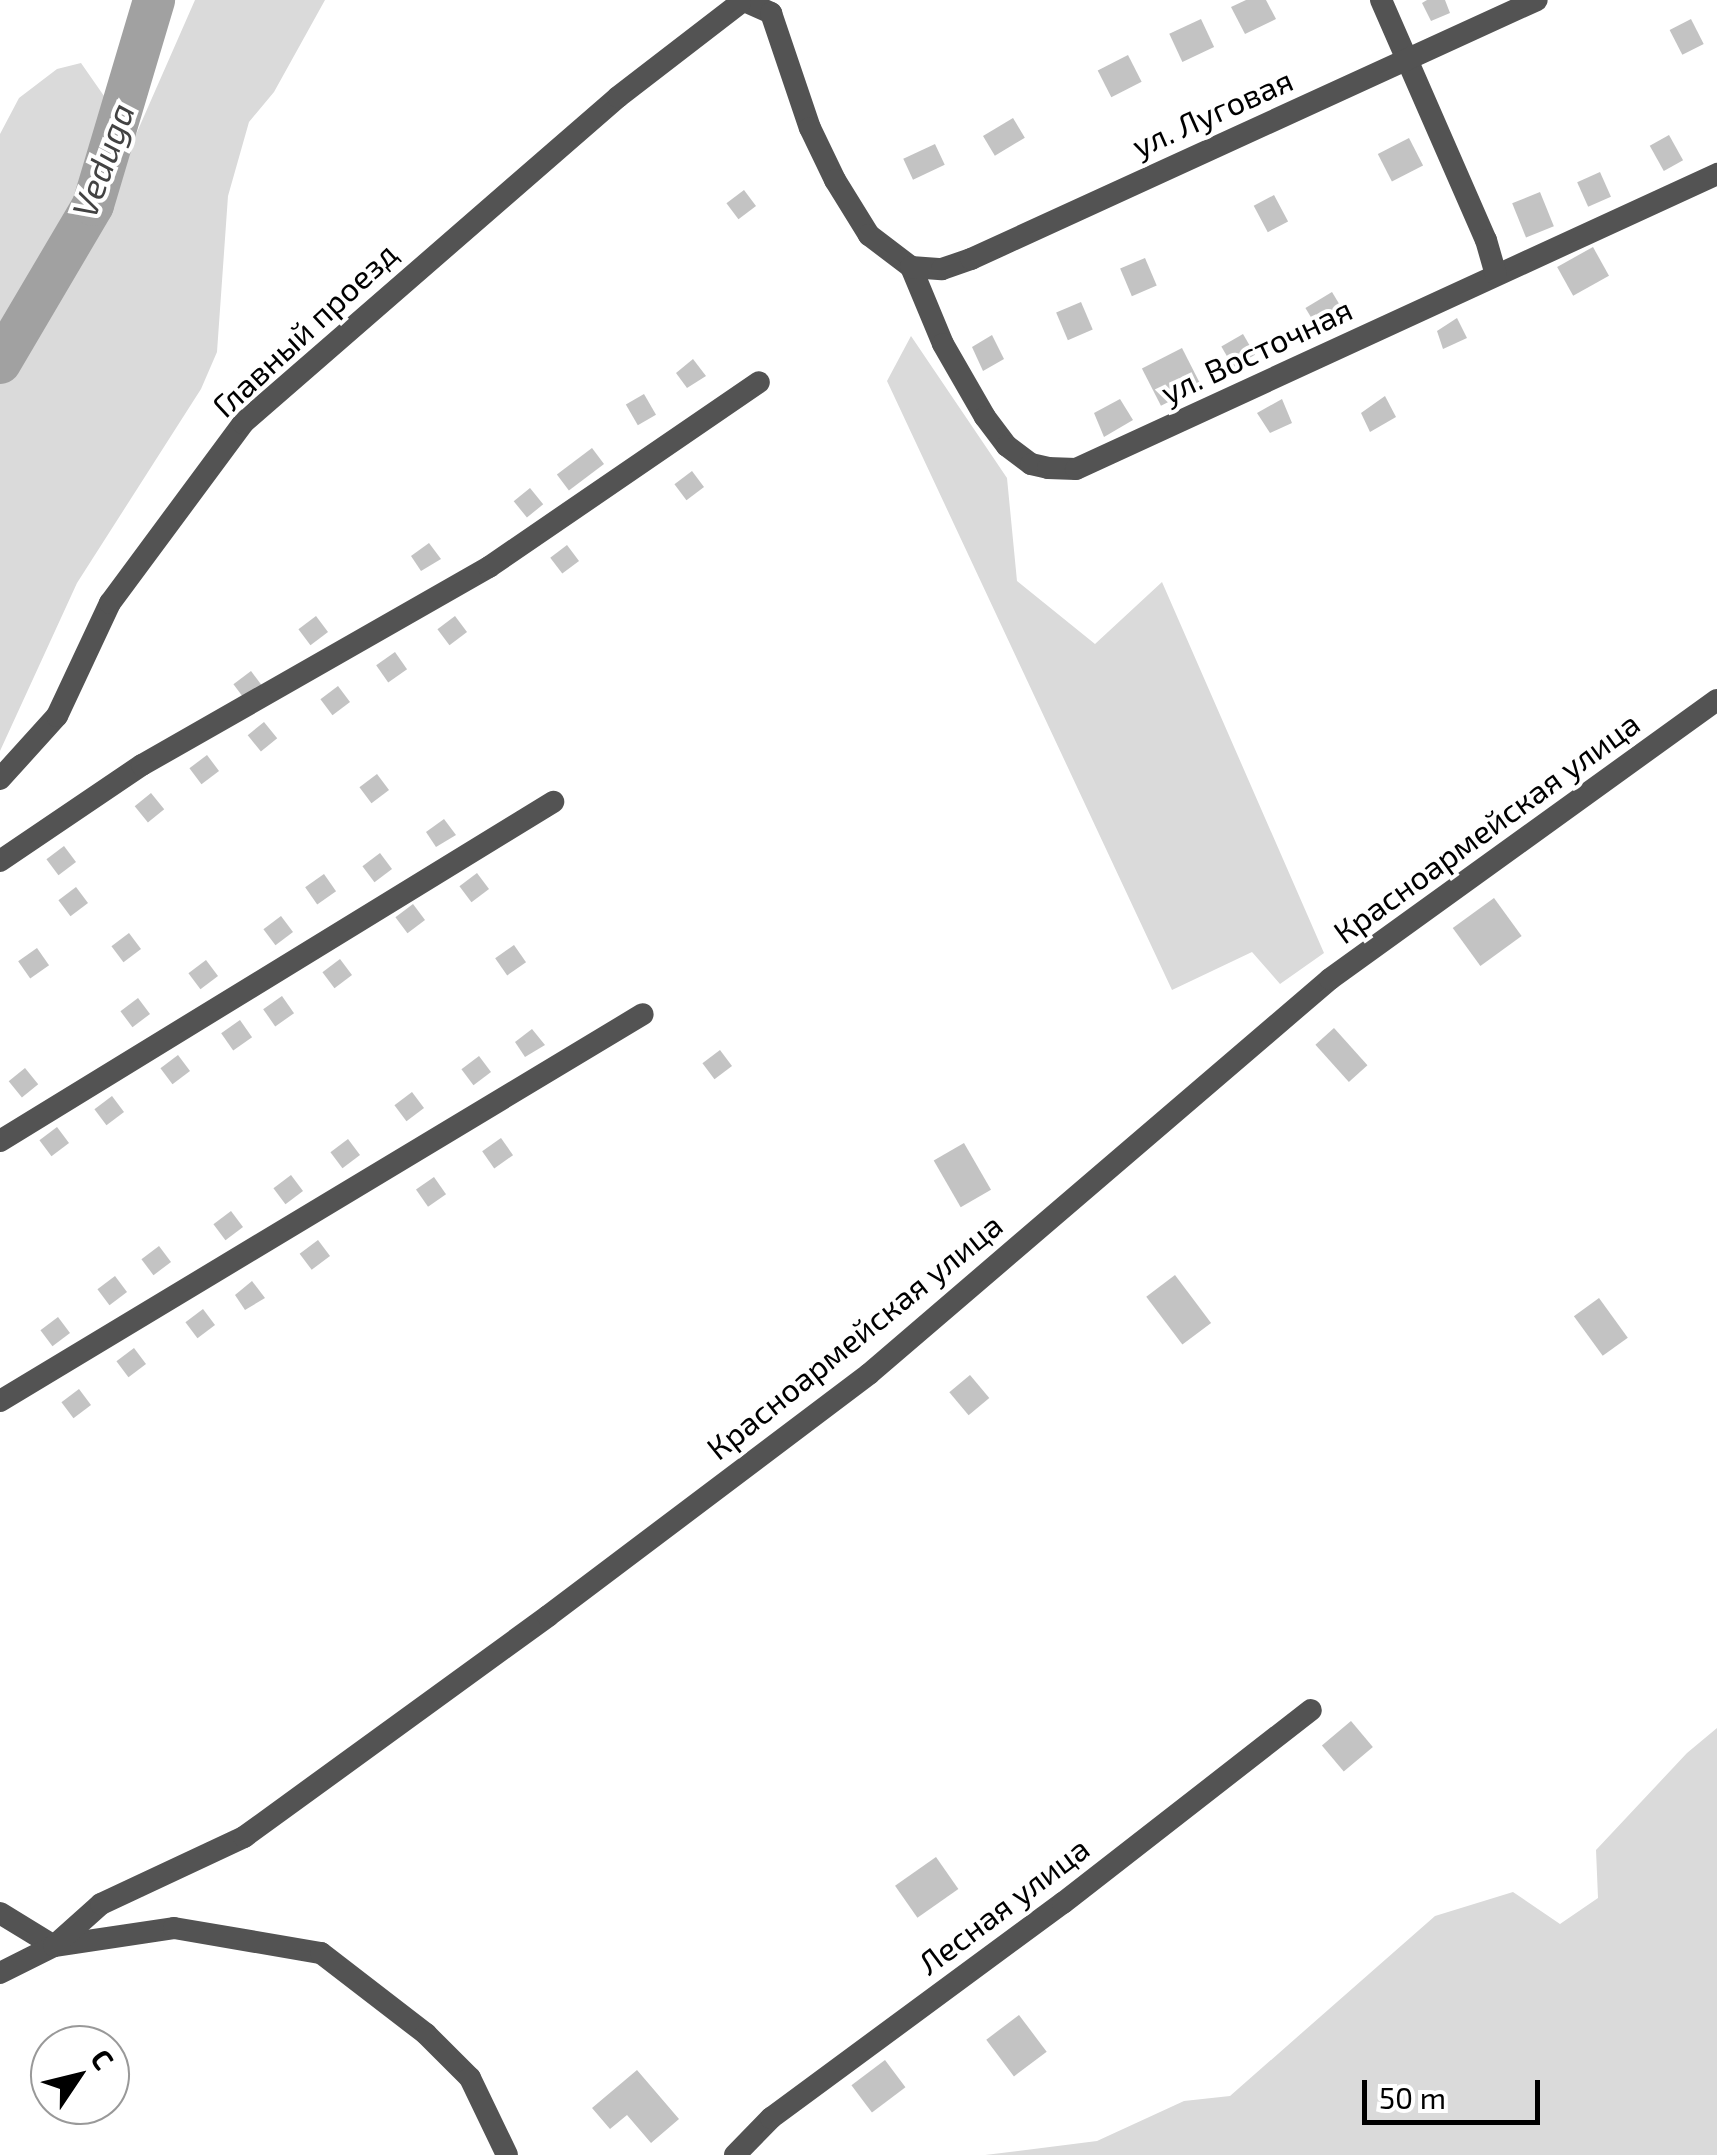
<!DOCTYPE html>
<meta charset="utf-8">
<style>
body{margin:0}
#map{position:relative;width:1717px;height:2155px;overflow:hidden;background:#fff;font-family:"Exo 2",sans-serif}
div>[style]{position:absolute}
.green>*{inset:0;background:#dadada}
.river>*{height:42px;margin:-21px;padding:0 21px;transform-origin:21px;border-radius:21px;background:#a1a1a1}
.building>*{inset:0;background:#c3c3c3;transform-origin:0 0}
.minor>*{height:22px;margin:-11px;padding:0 11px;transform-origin:11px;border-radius:11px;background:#535353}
span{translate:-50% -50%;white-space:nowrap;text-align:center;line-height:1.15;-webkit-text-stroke:8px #fff;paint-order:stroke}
.street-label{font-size:32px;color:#000}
.water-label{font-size:35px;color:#424242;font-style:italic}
.north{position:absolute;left:30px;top:2025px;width:100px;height:100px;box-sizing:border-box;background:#fff;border:2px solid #999;border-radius:50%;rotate:55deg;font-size:28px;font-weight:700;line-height:40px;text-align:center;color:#000}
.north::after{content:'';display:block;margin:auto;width:35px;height:45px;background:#000;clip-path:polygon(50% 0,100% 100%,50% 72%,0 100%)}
.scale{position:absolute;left:1362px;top:2080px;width:178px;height:45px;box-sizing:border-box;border:5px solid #000;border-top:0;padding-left:12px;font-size:30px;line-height:35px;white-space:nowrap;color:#000;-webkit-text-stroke:8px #fff;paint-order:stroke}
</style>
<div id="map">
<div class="green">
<i style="clip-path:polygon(195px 0,325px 0,274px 92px,249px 122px,228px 196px,217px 352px,201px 389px,77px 583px,0 751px,0 134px,19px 98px,57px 69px,81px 63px,134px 139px)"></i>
<i style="clip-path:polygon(911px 336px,1007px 478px,1017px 581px,1095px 644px,1162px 582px,1324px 953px,1280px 984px,1252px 952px,1172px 990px,887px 381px)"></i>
<i style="clip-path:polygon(1717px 1728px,1717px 2155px,985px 2155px,1097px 2141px,1184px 2101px,1230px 2096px,1435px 1916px,1513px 1892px,1560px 1924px,1598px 1898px,1596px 1850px,1687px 1753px)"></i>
</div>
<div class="river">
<i style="left:0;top:363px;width:183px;rotate:-59.5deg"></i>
<i style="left:93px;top:205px;width:214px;rotate:-73.4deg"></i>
</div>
<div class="building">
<i style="clip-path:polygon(1246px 0,1266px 0,1276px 19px,1245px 34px,1231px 7px)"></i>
<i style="clip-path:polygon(1427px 0,1445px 0,1450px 13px,1431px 21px,1422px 3px)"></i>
<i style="left:1201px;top:19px;width:31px;height:35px;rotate:65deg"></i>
<i style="left:1691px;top:19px;width:28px;height:24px;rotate:63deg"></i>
<i style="left:1128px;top:55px;width:30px;height:34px;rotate:63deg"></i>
<i style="left:1013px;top:118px;width:23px;height:35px;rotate:59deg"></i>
<i style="left:1669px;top:135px;width:29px;height:22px;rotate:61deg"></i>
<i style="left:1409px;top:138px;width:31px;height:35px;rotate:63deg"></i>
<i style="left:935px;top:144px;width:23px;height:35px;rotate:65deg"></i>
<i style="left:1600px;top:172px;width:27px;height:25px;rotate:66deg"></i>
<i style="left:744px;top:190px;width:20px;height:22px;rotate:53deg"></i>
<i style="left:1540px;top:192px;width:37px;height:30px;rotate:68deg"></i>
<i style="left:1274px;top:195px;width:30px;height:23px;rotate:62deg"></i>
<i style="left:1593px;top:247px;width:33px;height:41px;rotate:61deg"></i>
<i style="left:1145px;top:258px;width:30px;height:27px;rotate:67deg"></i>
<i style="left:1332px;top:292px;width:26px;height:31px;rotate:59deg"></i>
<i style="left:1081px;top:302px;width:30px;height:27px;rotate:67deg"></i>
<i style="clip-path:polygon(1457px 318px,1467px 338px,1443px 349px,1437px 331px)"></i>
<i style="left:1243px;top:334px;width:24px;height:25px;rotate:60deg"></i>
<i style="clip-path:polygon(992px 335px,1004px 359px,983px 371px,972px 347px)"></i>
<i style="left:1182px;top:348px;width:42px;height:45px;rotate:63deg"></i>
<i style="clip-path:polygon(693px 359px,706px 376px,687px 388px,676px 373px)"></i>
<i style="left:644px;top:394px;width:24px;height:21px;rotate:60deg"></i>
<i style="clip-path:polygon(1385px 396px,1396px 417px,1370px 432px,1361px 413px)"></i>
<i style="clip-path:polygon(1120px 399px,1133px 420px,1104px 437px,1094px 413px)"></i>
<i style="clip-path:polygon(1282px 399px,1292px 423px,1270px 433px,1257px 413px)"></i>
<i style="left:592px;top:448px;width:20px;height:44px;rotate:53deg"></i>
<i style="left:692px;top:471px;width:20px;height:22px;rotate:53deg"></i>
<i style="left:530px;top:488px;width:21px;height:21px;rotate:51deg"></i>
<i style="clip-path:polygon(429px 543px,441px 559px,421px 571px,411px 556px)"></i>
<i style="left:567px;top:545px;width:20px;height:21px;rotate:53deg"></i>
<i style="left:316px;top:616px;width:20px;height:22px;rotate:53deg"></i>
<i style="left:455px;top:616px;width:20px;height:22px;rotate:53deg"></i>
<i style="left:395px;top:652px;width:21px;height:23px;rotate:55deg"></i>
<i style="left:251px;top:671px;width:20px;height:22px;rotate:53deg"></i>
<i style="left:338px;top:686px;width:20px;height:22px;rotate:53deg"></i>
<i style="left:264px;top:722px;width:21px;height:21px;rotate:51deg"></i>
<i style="left:207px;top:755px;width:20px;height:22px;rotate:53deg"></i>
<i style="left:377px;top:774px;width:20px;height:22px;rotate:53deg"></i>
<i style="left:151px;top:793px;width:21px;height:21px;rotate:51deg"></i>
<i style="clip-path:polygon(444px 819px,456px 835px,436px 847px,426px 832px)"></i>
<i style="left:64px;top:846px;width:20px;height:22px;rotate:53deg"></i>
<i style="left:380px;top:853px;width:20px;height:22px;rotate:53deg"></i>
<i style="left:477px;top:873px;width:20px;height:22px;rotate:53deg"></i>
<i style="left:324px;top:874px;width:21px;height:23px;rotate:55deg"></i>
<i style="left:76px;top:887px;width:20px;height:22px;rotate:53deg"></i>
<i style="left:1494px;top:898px;width:47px;height:51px;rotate:54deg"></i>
<i style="left:413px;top:904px;width:20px;height:22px;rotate:53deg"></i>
<i style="left:281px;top:916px;width:20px;height:22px;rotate:53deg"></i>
<i style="left:129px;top:933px;width:20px;height:22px;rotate:53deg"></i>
<i style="left:514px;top:945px;width:21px;height:23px;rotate:55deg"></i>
<i style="left:37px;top:948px;width:21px;height:23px;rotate:55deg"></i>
<i style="left:340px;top:959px;width:20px;height:22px;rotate:53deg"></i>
<i style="left:206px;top:960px;width:20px;height:22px;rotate:53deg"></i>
<i style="left:282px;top:996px;width:21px;height:23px;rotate:55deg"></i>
<i style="left:138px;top:998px;width:20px;height:22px;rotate:53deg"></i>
<i style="left:240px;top:1020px;width:21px;height:23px;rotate:55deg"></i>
<i style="left:1334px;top:1028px;width:50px;height:25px;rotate:48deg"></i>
<i style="clip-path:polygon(532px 1029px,545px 1045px,525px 1057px,515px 1042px)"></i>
<i style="left:720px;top:1050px;width:20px;height:22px;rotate:53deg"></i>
<i style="left:178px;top:1055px;width:20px;height:22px;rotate:53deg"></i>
<i style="left:479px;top:1056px;width:20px;height:22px;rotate:53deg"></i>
<i style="left:25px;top:1068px;width:21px;height:21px;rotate:51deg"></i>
<i style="left:412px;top:1092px;width:20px;height:22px;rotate:53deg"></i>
<i style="left:112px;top:1096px;width:20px;height:22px;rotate:53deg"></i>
<i style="left:57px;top:1127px;width:20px;height:22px;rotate:53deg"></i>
<i style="left:501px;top:1138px;width:21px;height:23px;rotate:55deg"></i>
<i style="left:348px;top:1139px;width:20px;height:22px;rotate:53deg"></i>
<i style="left:964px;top:1143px;width:54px;height:35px;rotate:60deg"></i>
<i style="left:291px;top:1175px;width:20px;height:22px;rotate:53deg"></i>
<i style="left:434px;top:1177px;width:21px;height:22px;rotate:55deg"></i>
<i style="left:231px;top:1211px;width:20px;height:22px;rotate:53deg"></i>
<i style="left:318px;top:1240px;width:20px;height:23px;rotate:53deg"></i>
<i style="left:159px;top:1246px;width:20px;height:22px;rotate:53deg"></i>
<i style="left:1175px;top:1275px;width:60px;height:36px;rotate:53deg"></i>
<i style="left:115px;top:1276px;width:20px;height:22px;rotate:53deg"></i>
<i style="clip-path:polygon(252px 1281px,265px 1298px,245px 1310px,235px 1295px)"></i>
<i style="left:1599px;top:1298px;width:49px;height:31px;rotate:54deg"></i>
<i style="left:203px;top:1309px;width:20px;height:22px;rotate:53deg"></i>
<i style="left:58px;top:1317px;width:20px;height:22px;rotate:53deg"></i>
<i style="left:134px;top:1348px;width:20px;height:22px;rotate:53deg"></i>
<i style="left:970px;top:1375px;width:30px;height:27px;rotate:50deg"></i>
<i style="left:79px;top:1389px;width:20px;height:22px;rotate:53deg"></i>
<i style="left:1351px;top:1721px;width:34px;height:38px;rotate:50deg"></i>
<i style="left:936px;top:1857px;width:39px;height:50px;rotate:55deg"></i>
<i style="left:1019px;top:2015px;width:46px;height:41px;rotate:53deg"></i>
<i style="left:885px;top:2060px;width:34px;height:42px;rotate:53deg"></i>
<i style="clip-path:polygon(637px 2070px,679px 2119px,651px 2143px,627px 2115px,610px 2129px,592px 2108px)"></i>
</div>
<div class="minor">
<i style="left:742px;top:0;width:32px;rotate:24deg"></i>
<i style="left:771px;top:13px;width:121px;rotate:71.3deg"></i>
<i style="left:810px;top:128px;width:58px;rotate:64.3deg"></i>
<i style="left:835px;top:180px;width:65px;rotate:58.3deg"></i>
<i style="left:869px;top:235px;width:53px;rotate:37.3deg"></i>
<i style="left:911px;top:267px;width:83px;rotate:67.4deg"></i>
<i style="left:943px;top:344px;width:84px;rotate:60.1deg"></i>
<i style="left:985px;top:417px;width:36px;rotate:53deg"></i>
<i style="left:1007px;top:446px;width:30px;rotate:37deg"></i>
<i style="left:1031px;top:464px;width:17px;rotate:13deg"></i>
<i style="left:1048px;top:468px;width:28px;rotate:2deg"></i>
<i style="left:1076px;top:469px;width:706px;rotate:-24.71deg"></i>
<i style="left:1381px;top:0;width:262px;rotate:66.4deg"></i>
<i style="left:1486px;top:240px;width:35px;rotate:74deg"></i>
<i style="left:911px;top:267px;width:31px;rotate:4deg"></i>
<i style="left:942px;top:269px;width:31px;rotate:-19deg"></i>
<i style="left:971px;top:259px;width:622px;rotate:-24.59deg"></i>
<i style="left:0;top:779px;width:85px;rotate:-47.9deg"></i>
<i style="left:57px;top:716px;width:125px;rotate:-64.9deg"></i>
<i style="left:110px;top:603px;width:224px;rotate:-53.5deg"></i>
<i style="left:243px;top:423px;width:497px;rotate:-41deg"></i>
<i style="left:618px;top:97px;width:154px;rotate:-37.6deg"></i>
<i style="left:0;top:861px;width:171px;rotate:-34.1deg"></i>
<i style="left:142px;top:765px;width:400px;rotate:-29.7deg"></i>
<i style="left:489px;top:567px;width:327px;rotate:-34.4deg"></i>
<i style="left:0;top:1141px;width:649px;rotate:-31.51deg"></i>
<i style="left:0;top:1401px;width:750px;rotate:-31.04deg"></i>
<i style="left:0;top:1913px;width:63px;rotate:31.4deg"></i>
<i style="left:54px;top:1946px;width:121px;rotate:-8.5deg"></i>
<i style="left:174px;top:1928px;width:149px;rotate:9.7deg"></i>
<i style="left:321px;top:1953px;width:133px;rotate:37.6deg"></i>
<i style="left:426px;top:2034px;width:62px;rotate:45deg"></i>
<i style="left:470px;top:2078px;width:85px;rotate:64.3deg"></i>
<i style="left:0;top:1973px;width:60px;rotate:-26.6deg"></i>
<i style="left:54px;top:1946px;width:63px;rotate:-41.8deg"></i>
<i style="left:101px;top:1904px;width:158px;rotate:-25.1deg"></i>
<i style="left:244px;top:1837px;width:376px;rotate:-36deg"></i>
<i style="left:548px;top:1616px;width:402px;rotate:-37deg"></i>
<i style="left:869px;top:1374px;width:607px;rotate:-40.59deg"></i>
<i style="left:1330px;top:979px;width:477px;rotate:-35.8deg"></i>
<i style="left:735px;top:2155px;width:52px;rotate:-45.8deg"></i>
<i style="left:771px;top:2118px;width:363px;rotate:-36.4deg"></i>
<i style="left:1063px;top:1903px;width:314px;rotate:-37.9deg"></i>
</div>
<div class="street-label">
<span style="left:1212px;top:112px;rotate:-24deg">ул. Луговая</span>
<span style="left:304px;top:329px;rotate:-43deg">Главный проезд</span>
<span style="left:1256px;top:350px;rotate:-25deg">ул. Восточная</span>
<span style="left:1486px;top:827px;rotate:-36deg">Красноармейская улица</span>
<span style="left:854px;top:1336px;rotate:-39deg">Красноармейская улица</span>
<span style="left:1003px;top:1905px;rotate:-37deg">Лесная улица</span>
</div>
<div class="water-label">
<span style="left:102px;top:160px;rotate:-70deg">Veduga</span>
</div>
<div class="north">С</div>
<div class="scale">50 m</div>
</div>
